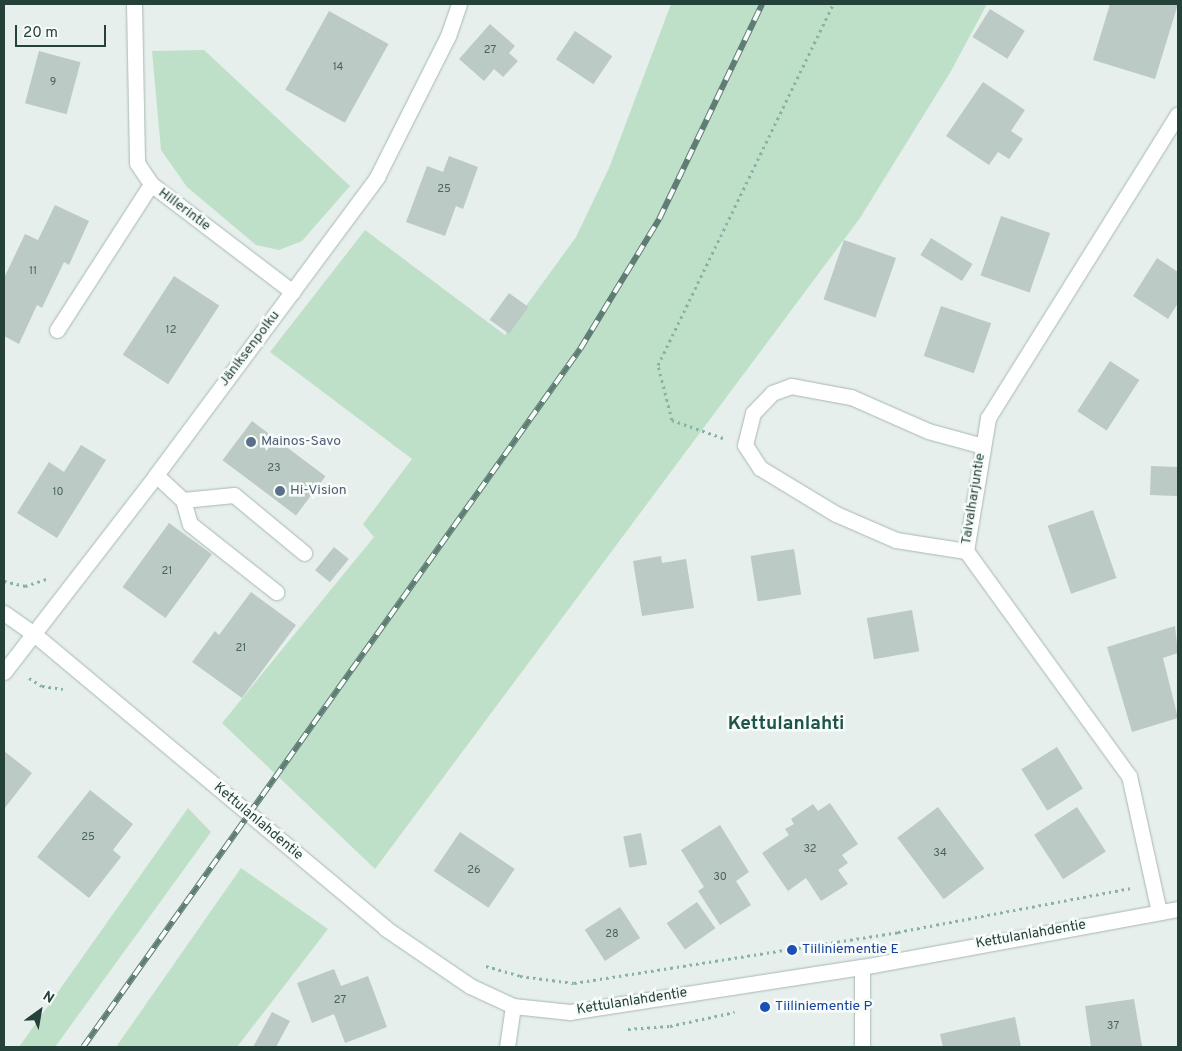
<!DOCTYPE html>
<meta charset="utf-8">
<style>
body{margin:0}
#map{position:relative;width:1182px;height:1051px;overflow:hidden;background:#e6efeb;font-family:Overpass,sans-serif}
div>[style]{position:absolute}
.green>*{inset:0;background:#bfe0c8}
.building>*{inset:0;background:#bbcac4;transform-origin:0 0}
.path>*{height:3px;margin-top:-1.5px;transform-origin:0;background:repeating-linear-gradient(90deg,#86b3a5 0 2.5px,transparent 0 6.5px)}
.roads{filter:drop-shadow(0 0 1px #a8b8b2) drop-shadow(0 0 1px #a8b8b2)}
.minor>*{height:15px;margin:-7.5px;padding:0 7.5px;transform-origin:7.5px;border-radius:7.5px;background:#fff}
.rail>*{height:5.5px;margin-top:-2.75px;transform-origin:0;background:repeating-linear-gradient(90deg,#f7fbf9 0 11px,#5f7d75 0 22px);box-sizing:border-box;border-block:1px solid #5f7d75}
.dots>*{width:14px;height:14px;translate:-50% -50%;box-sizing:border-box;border:2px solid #f7fbf9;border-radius:50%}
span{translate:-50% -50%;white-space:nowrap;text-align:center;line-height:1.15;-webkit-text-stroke:5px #f7fbf9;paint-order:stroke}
.number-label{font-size:11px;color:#4a645c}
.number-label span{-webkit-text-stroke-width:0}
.street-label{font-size:14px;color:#24423a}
.service-label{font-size:14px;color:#4e5e75}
.left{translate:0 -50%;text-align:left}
.transit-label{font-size:14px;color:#164399}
.district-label{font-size:19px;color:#1f5548;font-weight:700}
.frame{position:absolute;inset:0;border:5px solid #24423a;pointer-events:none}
.north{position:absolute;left:15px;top:986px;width:50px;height:50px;-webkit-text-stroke:4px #f7fbf9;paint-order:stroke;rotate:32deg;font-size:14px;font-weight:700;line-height:20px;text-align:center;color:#24423a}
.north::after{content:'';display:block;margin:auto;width:18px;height:22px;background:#24423a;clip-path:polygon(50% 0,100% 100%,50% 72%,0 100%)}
.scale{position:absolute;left:15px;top:25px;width:91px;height:22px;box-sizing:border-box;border:2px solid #24423a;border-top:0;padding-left:6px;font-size:15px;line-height:18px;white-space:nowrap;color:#24423a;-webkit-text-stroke:4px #f7fbf9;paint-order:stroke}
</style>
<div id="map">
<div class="green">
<i style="clip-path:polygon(671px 4px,987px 4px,951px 71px,860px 218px,375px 869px,222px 723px,374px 537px,363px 524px,412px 459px,270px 352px,365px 230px,505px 335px,576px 237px,609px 168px)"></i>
<i style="clip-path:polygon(204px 50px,350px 186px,302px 241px,279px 250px,256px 245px,187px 187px,161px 150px,152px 51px)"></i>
<i style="clip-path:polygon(188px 808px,211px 832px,55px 1047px,19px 1047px)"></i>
<i style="clip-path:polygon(241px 868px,328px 929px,237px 1047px,116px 1047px)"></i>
</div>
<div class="building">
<i style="clip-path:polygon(1110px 4px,1178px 4px,1155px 79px,1093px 60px)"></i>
<i style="left:990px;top:9px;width:41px;height:33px;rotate:32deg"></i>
<i style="left:329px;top:11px;width:68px;height:90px;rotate:29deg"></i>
<i style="clip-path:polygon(490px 24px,515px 46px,509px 53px,518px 61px,503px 77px,494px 69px,484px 81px,459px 59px)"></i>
<i style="left:575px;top:31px;width:45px;height:34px;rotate:34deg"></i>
<i style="left:39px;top:51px;width:43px;height:54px;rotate:15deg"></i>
<i style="clip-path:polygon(983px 82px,1025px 110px,1011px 131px,1023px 139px,1009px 159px,998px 152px,989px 165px,946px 136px)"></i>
<i style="clip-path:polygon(449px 156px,478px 167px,463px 209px,456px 206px,445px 236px,406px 222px,427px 166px,443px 172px)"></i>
<i style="clip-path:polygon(55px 205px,89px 221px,69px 265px,64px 262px,42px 308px,37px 305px,19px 344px,4px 336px,4px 278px,25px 234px,38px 240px)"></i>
<i style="left:1001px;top:216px;width:52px;height:63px;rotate:19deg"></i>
<i style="left:931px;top:238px;width:49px;height:20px;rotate:32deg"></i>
<i style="left:844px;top:240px;width:55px;height:63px;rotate:19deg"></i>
<i style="clip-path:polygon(1157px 258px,1178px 272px,1178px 303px,1168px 319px,1133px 296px)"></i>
<i style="left:174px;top:276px;width:54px;height:94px;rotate:33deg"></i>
<i style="left:509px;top:293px;width:24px;height:33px;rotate:36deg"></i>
<i style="left:941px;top:306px;width:53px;height:53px;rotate:19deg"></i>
<i style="left:1110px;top:361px;width:35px;height:60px;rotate:33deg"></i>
<i style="left:252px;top:421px;width:92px;height:49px;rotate:37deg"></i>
<i style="clip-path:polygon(81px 445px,106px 460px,57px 538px,17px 513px,49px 462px,64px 472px)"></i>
<i style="left:1151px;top:466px;width:27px;height:29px;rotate:2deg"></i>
<i style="left:1093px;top:510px;width:72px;height:48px;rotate:71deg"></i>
<i style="left:169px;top:523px;width:53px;height:79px;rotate:36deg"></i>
<i style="left:334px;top:547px;width:19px;height:30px;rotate:39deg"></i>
<i style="left:794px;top:549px;width:46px;height:44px;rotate:81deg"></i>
<i style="clip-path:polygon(661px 556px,662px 563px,686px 559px,694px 608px,642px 616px,633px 561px)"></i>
<i style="clip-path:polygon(251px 592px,296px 625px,242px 698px,192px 662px,215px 631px,219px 635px)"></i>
<i style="left:912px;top:610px;width:42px;height:46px;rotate:80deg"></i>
<i style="clip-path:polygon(1175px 626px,1178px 653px,1163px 658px,1178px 718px,1132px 732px,1107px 647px)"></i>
<i style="left:1057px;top:747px;width:49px;height:42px;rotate:58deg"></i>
<i style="clip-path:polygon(4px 751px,32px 773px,4px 809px)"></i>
<i style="clip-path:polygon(90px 790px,133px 824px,113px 850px,121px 857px,89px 898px,37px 857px)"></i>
<i style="clip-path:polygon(830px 803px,858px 844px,842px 855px,848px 863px,838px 870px,848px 884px,821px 901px,806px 878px,788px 891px,762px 853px,789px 835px,785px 829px,794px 824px,791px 819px,813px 804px,818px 811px)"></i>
<i style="left:938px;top:807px;width:77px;height:51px;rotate:53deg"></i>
<i style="left:1077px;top:807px;width:53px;height:51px;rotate:57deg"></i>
<i style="clip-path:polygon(720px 825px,749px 872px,736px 881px,751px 905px,720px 925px,698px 891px,704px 887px,681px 850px)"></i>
<i style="left:460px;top:832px;width:66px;height:47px;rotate:34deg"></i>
<i style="left:641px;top:833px;width:32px;height:18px;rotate:79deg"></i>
<i style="left:697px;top:902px;width:32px;height:37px;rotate:55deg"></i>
<i style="left:620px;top:907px;width:37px;height:42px;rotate:57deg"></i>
<i style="clip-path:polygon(334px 969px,341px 986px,368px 976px,387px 1027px,345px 1043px,334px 1014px,312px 1023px,297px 983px)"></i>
<i style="clip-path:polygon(1134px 999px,1142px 1046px,1091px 1047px,1085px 1006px)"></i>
<i style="clip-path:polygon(272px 1012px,290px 1021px,276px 1047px,253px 1047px)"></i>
<i style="clip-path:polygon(1015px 1017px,1021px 1047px,943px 1047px,940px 1034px)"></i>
</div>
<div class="path">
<i style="left:723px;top:438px;width:54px;rotate:-160.6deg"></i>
<i style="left:672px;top:420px;width:57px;rotate:-104.3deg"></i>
<i style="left:658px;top:365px;width:401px;rotate:-64.1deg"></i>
<i style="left:4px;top:581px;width:22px;rotate:13deg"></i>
<i style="left:25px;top:586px;width:23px;rotate:-18deg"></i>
<i style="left:29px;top:678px;width:15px;rotate:32deg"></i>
<i style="left:42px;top:686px;width:21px;rotate:8deg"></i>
<i style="left:486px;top:966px;width:35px;rotate:16deg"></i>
<i style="left:520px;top:976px;width:54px;rotate:7.4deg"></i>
<i style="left:574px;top:983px;width:328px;rotate:-8.9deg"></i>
<i style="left:898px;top:932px;width:236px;rotate:-10.7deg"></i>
<i style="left:628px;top:1029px;width:42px;rotate:-4.1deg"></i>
<i style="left:670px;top:1026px;width:66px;rotate:-12.2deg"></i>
</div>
<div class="roads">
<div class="minor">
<i style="left:134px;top:4px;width:159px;rotate:88.9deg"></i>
<i style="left:137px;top:163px;width:25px;rotate:56deg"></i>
<i style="left:151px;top:184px;width:178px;rotate:37.3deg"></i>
<i style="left:57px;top:330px;width:174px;rotate:-57.2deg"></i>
<i style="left:156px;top:475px;width:37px;rotate:43deg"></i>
<i style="left:183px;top:500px;width:51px;rotate:-5.6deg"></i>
<i style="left:234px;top:495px;width:91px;rotate:39.6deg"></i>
<i style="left:183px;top:500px;width:25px;rotate:74deg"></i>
<i style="left:190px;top:524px;width:110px;rotate:38.3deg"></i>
<i style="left:966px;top:551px;width:71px;rotate:-171.1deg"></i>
<i style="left:896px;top:540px;width:65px;rotate:-156.6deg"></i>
<i style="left:836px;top:514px;width:89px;rotate:-148.8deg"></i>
<i style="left:760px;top:468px;width:27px;rotate:-123deg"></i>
<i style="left:745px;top:445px;width:33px;rotate:-76deg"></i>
<i style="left:753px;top:413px;width:28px;rotate:-46deg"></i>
<i style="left:772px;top:393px;width:20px;rotate:-20deg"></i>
<i style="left:791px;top:386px;width:61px;rotate:10.4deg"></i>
<i style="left:851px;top:397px;width:84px;rotate:23.8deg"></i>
<i style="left:928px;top:431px;width:57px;rotate:15.3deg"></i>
<i style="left:4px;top:613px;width:37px;rotate:35deg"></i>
<i style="left:34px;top:634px;width:458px;rotate:39.9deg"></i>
<i style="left:385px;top:928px;width:103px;rotate:34.3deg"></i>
<i style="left:470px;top:986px;width:47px;rotate:24.9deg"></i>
<i style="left:513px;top:1006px;width:57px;rotate:6deg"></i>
<i style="left:570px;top:1012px;width:295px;rotate:-8.8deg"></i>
<i style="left:862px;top:967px;width:321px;rotate:-10.4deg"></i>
<i style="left:4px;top:672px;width:249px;rotate:-52.3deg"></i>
<i style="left:156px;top:475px;width:371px;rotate:-53.4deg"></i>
<i style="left:377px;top:177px;width:158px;rotate:-63.3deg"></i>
<i style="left:448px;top:36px;width:34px;rotate:-71deg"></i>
<i style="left:1159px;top:912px;width:139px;rotate:-102.4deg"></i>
<i style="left:1129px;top:776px;width:278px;rotate:-125.9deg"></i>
<i style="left:966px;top:551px;width:135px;rotate:-80.6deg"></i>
<i style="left:988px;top:418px;width:358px;rotate:-58deg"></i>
<i style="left:862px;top:967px;width:80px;rotate:90deg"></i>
<i style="left:507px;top:1047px;width:41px;rotate:-81.7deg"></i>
</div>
</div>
<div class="rail">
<i style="left:83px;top:1047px;width:857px;rotate:-54.55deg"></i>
<i style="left:580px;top:349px;width:152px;rotate:-58.7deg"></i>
<i style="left:659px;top:219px;width:238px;rotate:-64.4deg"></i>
</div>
<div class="dots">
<i style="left:251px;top:442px;background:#5c6f8a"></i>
<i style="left:280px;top:491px;background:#5c6f8a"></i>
<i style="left:792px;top:950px;background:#1a4fb4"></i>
<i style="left:765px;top:1007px;background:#1a4fb4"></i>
</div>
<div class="number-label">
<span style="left:490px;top:50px">27</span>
<span style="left:338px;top:67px">14</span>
<span style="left:53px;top:82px">9</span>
<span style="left:444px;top:189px">25</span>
<span style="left:33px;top:271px">11</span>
<span style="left:171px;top:330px">12</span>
<span style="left:274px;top:468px">23</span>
<span style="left:58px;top:492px">10</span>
<span style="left:167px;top:571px">21</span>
<span style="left:241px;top:648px">21</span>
<span style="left:88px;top:837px">25</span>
<span style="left:810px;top:849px">32</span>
<span style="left:940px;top:853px">34</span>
<span style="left:474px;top:870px">26</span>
<span style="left:720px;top:877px">30</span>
<span style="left:612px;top:934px">28</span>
<span style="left:340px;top:1000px">27</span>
<span style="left:1113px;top:1026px">37</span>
</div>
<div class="street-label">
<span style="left:184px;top:210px;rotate:37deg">Hillerintie</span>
<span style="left:250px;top:349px;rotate:-53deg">Jäniksenpolku</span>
<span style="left:974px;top:499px;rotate:-81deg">Taivalharjuntie</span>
<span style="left:258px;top:822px;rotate:40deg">Kettulanlahdentie</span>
<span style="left:1031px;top:935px;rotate:-10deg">Kettulanlahdentie</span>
<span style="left:632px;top:1002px;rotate:-9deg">Kettulanlahdentie</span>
</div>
<div class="service-label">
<span class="left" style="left:261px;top:442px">Mainos-Savo</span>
<span class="left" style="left:290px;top:491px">Hi-Vision</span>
</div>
<div class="transit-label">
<span class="left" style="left:802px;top:950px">Tiiliniementie E</span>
<span class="left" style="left:775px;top:1007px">Tiiliniementie P</span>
</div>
<div class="district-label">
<span style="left:786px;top:725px">Kettulanlahti</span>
</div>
<div class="frame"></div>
<div class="north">N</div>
<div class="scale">20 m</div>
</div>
